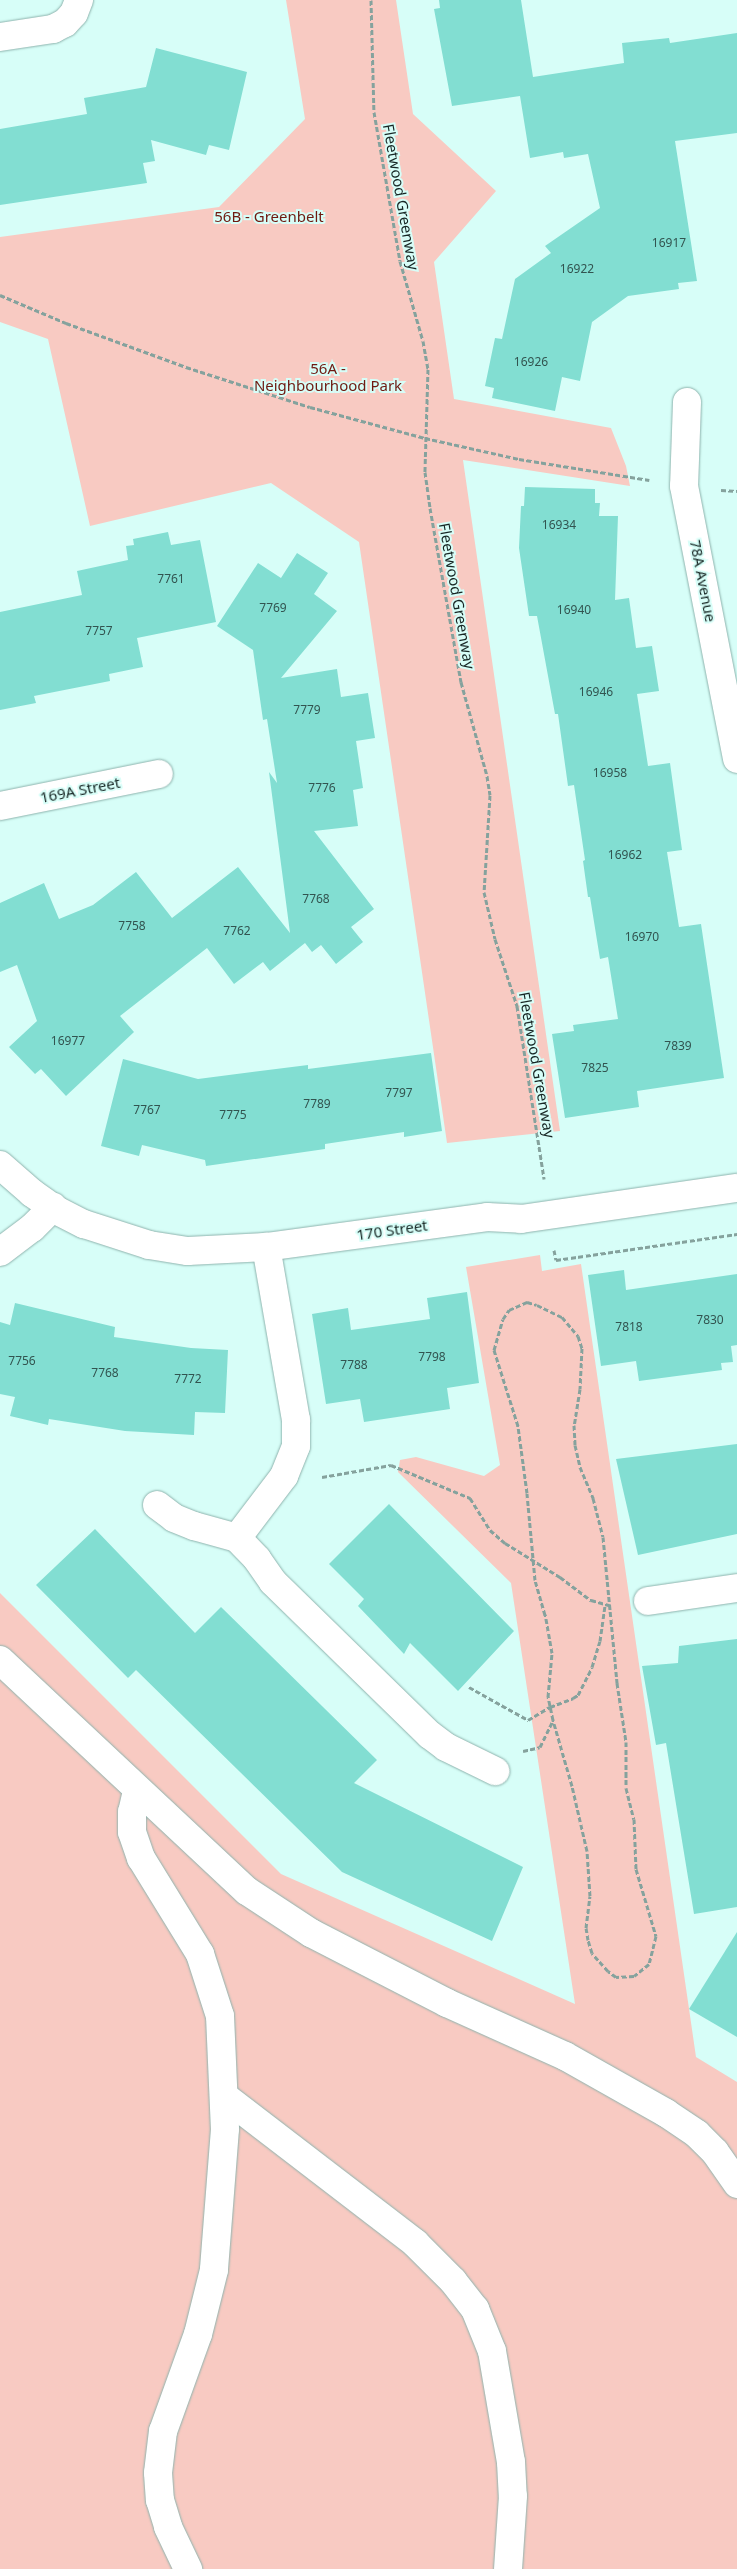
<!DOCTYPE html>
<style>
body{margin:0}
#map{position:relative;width:737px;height:2569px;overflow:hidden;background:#d7fef8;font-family:"Noto Sans",sans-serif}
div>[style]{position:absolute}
.green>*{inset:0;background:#f8cac2}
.building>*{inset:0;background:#82ded2}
.path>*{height:3px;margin-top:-1.5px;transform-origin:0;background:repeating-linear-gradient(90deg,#85a29d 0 5px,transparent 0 7.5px)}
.roads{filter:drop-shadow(0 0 1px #8eb3ad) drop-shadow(0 0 1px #8eb3ad)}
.minor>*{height:28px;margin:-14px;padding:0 14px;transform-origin:14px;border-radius:14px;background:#fff}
span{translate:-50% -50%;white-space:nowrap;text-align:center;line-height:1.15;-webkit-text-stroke:4px #d7fef8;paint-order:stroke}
.number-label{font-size:12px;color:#325450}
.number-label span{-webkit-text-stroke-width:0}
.street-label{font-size:15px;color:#172624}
.park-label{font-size:15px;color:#6f1a11}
</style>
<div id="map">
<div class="green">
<i style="clip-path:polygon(286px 0,396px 0,413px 114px,496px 191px,434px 262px,454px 399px,611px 428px,626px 466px,630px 486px,463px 460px,560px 1131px,447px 1143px,359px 542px,271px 483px,90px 526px,48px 339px,0 322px,0 237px,219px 207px,305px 119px)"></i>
<i style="clip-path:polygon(540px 1255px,542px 1271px,581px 1264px,696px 2057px,737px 2082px,737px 2569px,0 2569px,0 1593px,281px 1874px,575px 2004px,511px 1583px,398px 1472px,400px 1460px,416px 1457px,484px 1476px,500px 1465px,466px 1267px)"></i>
</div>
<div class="building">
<i style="clip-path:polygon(439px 0,521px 0,533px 77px,624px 63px,622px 43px,669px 38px,670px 43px,737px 33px,737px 133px,675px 141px,697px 281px,678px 283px,679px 289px,628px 296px,592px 322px,580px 381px,562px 377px,555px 411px,492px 398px,494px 388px,485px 386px,495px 338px,502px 339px,515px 279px,551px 253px,545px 246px,600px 208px,588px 154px,564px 158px,563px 152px,530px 158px,520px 96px,452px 106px,434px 9px,440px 8px)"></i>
<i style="clip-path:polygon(156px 48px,247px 72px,229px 150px,209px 145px,206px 155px,151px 140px,155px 161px,143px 163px,147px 183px,0 205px,0 129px,87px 114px,84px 98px,146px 87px)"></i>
<i style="clip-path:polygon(525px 487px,595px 489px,595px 503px,600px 503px,599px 516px,618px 516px,615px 600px,629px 598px,636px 648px,652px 646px,659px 691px,637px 694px,648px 766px,670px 763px,682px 850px,667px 852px,679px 927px,701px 924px,724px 1078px,637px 1091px,639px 1107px,565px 1118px,552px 1034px,574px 1031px,573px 1025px,618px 1019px,608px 957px,600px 959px,590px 897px,588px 897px,583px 861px,585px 860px,574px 785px,568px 786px,558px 714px,555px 714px,537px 616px,529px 616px,519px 548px,521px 506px,524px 506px)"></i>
<i style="clip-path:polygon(168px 532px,171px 545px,200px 540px,216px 622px,137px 638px,143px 667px,109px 674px,110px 681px,34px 696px,36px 703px,0 710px,0 612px,82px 595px,77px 571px,128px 560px,126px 546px,134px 545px,133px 539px)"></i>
<i style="clip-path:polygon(297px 553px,328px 573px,314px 594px,337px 611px,281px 678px,337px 669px,341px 697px,368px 693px,375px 738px,356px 741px,363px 788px,353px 790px,358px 826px,314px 831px,374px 909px,351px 927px,363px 942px,336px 964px,321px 945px,312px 952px,305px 943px,270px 971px,263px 962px,234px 984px,207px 948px,120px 1016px,134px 1032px,66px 1096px,41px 1069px,35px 1074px,9px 1047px,37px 1021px,17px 965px,0 972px,0 903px,44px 883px,59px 919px,93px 905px,136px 872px,172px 918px,238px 867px,290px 933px,269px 772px,277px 783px,267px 719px,263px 720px,253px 650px,217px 626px,258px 563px,281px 578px)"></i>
<i style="clip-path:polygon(431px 1053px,442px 1131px,404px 1137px,404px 1132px,325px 1144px,325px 1149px,206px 1166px,205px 1160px,142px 1145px,139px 1156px,101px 1146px,123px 1059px,198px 1079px,308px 1065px,308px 1069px)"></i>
<i style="clip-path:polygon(624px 1270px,626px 1290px,737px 1274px,737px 1345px,731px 1346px,733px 1362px,721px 1363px,722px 1370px,639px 1381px,636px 1361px,601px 1366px,588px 1275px)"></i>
<i style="clip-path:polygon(467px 1292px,479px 1383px,447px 1388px,450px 1409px,364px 1422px,360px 1399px,326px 1404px,312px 1314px,348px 1308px,351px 1330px,430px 1319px,427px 1298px)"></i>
<i style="clip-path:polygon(15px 1303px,115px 1327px,114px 1337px,191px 1348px,228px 1350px,225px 1413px,195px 1412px,194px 1435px,125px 1431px,49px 1419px,48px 1425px,10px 1416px,15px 1397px,0 1394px,0 1322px,10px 1325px)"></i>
<i style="clip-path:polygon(737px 1444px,737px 1534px,638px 1555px,616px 1459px)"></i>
<i style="clip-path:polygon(389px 1504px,514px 1631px,458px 1691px,410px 1643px,404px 1654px,358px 1606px,364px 1599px,329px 1564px)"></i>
<i style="clip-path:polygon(95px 1529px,195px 1633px,221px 1607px,377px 1760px,354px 1783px,523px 1867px,492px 1941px,342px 1872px,136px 1670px,128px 1678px,36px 1585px)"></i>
<i style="clip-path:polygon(737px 1639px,737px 1907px,694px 1914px,666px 1743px,656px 1745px,642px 1666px,678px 1663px,679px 1646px)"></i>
<i style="clip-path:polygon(737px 1932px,737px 2037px,689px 2009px)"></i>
</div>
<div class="path">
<i style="left:371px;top:0;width:112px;rotate:88.5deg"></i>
<i style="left:374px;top:112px;width:151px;rotate:80.1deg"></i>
<i style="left:400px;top:261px;width:83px;rotate:74deg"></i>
<i style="left:423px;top:341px;width:28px;rotate:80deg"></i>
<i style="left:428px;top:369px;width:103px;rotate:91.7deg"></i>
<i style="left:425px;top:472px;width:36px;rotate:82deg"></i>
<i style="left:430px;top:508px;width:177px;rotate:79.9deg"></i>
<i style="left:461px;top:682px;width:98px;rotate:74.5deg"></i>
<i style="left:487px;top:776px;width:19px;rotate:81deg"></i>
<i style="left:490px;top:795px;width:97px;rotate:93.5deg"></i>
<i style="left:484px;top:892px;width:48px;rotate:76.8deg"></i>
<i style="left:495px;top:939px;width:71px;rotate:71.8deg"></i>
<i style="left:517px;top:1006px;width:175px;rotate:81.1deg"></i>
<i style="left:0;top:295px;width:72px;rotate:23deg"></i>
<i style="left:66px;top:323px;width:128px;rotate:20.1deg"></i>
<i style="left:186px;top:367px;width:130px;rotate:17.9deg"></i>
<i style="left:310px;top:407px;width:119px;rotate:15.1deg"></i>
<i style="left:425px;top:438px;width:96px;rotate:12.6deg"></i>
<i style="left:519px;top:459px;width:132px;rotate:9.2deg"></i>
<i style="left:721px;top:490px;width:16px;rotate:4deg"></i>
<i style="left:554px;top:1250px;width:10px;rotate:79deg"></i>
<i style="left:556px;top:1260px;width:183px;rotate:-8.2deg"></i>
<i style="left:322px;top:1477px;width:70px;rotate:-9.9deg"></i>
<i style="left:391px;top:1465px;width:86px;rotate:22.7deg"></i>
<i style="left:470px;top:1498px;width:38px;rotate:58deg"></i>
<i style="left:490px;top:1530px;width:20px;rotate:41deg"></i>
<i style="left:505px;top:1543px;width:65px;rotate:31.7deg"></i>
<i style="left:560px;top:1577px;width:39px;rotate:37deg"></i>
<i style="left:591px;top:1600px;width:22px;rotate:16deg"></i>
<i style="left:469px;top:1687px;width:68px;rotate:29.2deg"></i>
<i style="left:528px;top:1720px;width:26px;rotate:-31deg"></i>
<i style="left:550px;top:1707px;width:25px;rotate:-21deg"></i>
<i style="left:573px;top:1698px;width:6px;rotate:-31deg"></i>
<i style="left:578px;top:1695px;width:31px;rotate:-63deg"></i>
<i style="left:592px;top:1667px;width:27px;rotate:-73deg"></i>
<i style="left:600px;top:1641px;width:36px;rotate:-82deg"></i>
<i style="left:523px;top:1751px;width:17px;rotate:-13deg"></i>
<i style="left:540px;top:1747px;width:30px;rotate:-64deg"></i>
<i style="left:553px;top:1720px;width:24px;rotate:-102deg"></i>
<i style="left:548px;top:1697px;width:44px;rotate:-84.8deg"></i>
<i style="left:552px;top:1653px;width:39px;rotate:-100deg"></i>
<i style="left:545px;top:1615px;width:36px;rotate:-106deg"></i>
<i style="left:535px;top:1580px;width:87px;rotate:-95.3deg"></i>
<i style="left:527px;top:1493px;width:68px;rotate:-97.7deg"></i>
<i style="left:518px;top:1426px;width:80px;rotate:-107.5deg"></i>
<i style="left:494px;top:1350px;width:32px;rotate:-74deg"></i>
<i style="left:503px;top:1319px;width:11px;rotate:-56deg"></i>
<i style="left:509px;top:1310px;width:20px;rotate:-24deg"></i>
<i style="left:527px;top:1302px;width:10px;rotate:17deg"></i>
<i style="left:537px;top:1305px;width:28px;rotate:26deg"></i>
<i style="left:562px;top:1317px;width:25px;rotate:50deg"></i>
<i style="left:578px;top:1336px;width:13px;rotate:72deg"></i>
<i style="left:582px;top:1348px;width:41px;rotate:92.8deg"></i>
<i style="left:580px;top:1389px;width:36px;rotate:99deg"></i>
<i style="left:574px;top:1425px;width:20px;rotate:87deg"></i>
<i style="left:575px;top:1445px;width:23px;rotate:77deg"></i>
<i style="left:580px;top:1467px;width:34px;rotate:67deg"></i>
<i style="left:593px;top:1498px;width:40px;rotate:75.6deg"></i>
<i style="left:603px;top:1537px;width:147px;rotate:84.5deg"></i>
<i style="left:617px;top:1683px;width:60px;rotate:81.3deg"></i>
<i style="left:626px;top:1742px;width:46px;rotate:90deg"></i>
<i style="left:626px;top:1788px;width:32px;rotate:76deg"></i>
<i style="left:634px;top:1819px;width:50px;rotate:87.7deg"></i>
<i style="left:636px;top:1869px;width:70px;rotate:73.4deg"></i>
<i style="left:656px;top:1936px;width:29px;rotate:104deg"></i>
<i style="left:649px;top:1964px;width:19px;rotate:141deg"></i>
<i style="left:634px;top:1976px;width:18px;rotate:177deg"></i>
<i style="left:616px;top:1977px;width:10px;rotate:-143deg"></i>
<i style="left:608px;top:1971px;width:24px;rotate:-132deg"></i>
<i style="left:592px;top:1953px;width:14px;rotate:-107deg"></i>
<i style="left:588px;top:1940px;width:12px;rotate:-99deg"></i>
<i style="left:586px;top:1928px;width:32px;rotate:-83deg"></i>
<i style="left:590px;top:1896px;width:45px;rotate:-93.8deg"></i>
<i style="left:587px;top:1851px;width:67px;rotate:-103deg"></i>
<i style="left:572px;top:1786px;width:69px;rotate:-106.1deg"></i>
</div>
<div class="roads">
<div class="minor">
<i style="left:0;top:37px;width:54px;rotate:-8.6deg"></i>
<i style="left:53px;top:29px;width:13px;rotate:-27deg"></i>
<i style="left:65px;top:23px;width:13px;rotate:-48deg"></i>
<i style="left:74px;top:13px;width:14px;rotate:-69deg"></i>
<i style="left:687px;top:402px;width:84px;rotate:92deg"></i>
<i style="left:684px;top:486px;width:278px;rotate:79deg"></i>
<i style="left:0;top:806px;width:162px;rotate:-11.4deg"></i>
<i style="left:0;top:1165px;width:43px;rotate:41.2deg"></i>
<i style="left:32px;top:1193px;width:32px;rotate:35deg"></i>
<i style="left:58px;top:1211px;width:29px;rotate:27deg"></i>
<i style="left:84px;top:1224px;width:68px;rotate:17.9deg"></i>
<i style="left:149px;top:1245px;width:39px;rotate:9deg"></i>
<i style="left:188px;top:1251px;width:78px;rotate:-2.9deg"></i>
<i style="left:266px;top:1247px;width:223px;rotate:-7.7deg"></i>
<i style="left:487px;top:1217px;width:34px;rotate:3deg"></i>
<i style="left:521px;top:1219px;width:218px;rotate:-8.2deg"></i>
<i style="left:0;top:1252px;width:40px;rotate:-37deg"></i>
<i style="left:32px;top:1228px;width:30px;rotate:-45deg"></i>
<i style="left:157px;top:1505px;width:21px;rotate:37deg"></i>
<i style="left:174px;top:1518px;width:22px;rotate:22deg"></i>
<i style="left:194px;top:1526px;width:45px;rotate:15.6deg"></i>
<i style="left:237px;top:1538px;width:29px;rotate:46deg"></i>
<i style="left:257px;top:1559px;width:28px;rotate:55deg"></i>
<i style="left:273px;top:1582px;width:219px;rotate:44.3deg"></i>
<i style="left:430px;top:1735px;width:20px;rotate:37deg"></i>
<i style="left:446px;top:1747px;width:55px;rotate:26.1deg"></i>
<i style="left:237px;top:1538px;width:78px;rotate:-52.8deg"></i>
<i style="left:284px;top:1476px;width:32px;rotate:-68deg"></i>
<i style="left:296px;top:1446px;width:26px;rotate:-90deg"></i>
<i style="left:296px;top:1420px;width:176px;rotate:-99.8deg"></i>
<i style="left:648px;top:1601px;width:90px;rotate:-8.3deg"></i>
<i style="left:0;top:1660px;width:338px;rotate:43.1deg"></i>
<i style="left:247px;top:1891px;width:77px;rotate:33.3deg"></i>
<i style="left:311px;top:1933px;width:153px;rotate:27.2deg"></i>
<i style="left:447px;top:2003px;width:129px;rotate:24.2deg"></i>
<i style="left:565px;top:2056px;width:116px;rotate:29.4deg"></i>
<i style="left:666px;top:2113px;width:37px;rotate:34deg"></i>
<i style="left:697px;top:2134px;width:25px;rotate:45deg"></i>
<i style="left:715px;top:2152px;width:39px;rotate:55deg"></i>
<i style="left:137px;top:1791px;width:22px;rotate:103deg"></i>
<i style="left:132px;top:1812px;width:20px;rotate:90deg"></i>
<i style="left:132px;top:1832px;width:28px;rotate:71deg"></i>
<i style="left:141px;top:1858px;width:113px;rotate:58.4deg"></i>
<i style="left:200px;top:1954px;width:65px;rotate:72.1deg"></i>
<i style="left:220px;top:2016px;width:113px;rotate:87.5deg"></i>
<i style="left:225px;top:2129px;width:141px;rotate:94.5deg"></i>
<i style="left:214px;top:2270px;width:66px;rotate:104deg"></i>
<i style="left:198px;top:2334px;width:103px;rotate:109.8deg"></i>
<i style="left:163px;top:2431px;width:42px;rotate:96.8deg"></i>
<i style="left:158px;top:2473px;width:27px;rotate:86deg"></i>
<i style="left:160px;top:2500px;width:28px;rotate:73deg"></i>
<i style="left:168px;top:2527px;width:47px;rotate:64.5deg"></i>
<i style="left:225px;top:2097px;width:240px;rotate:37.5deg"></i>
<i style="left:415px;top:2243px;width:54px;rotate:45deg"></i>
<i style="left:453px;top:2281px;width:36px;rotate:52deg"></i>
<i style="left:475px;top:2309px;width:45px;rotate:68deg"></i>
<i style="left:492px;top:2351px;width:113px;rotate:80.3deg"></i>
<i style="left:511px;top:2462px;width:34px;rotate:87deg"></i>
<i style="left:513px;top:2496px;width:73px;rotate:93.9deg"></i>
</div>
</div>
<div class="number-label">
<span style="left:669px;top:243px">16917</span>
<span style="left:577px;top:269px">16922</span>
<span style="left:531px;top:362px">16926</span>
<span style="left:559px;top:525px">16934</span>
<span style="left:171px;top:579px">7761</span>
<span style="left:273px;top:608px">7769</span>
<span style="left:574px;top:610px">16940</span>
<span style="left:99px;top:631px">7757</span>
<span style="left:596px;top:692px">16946</span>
<span style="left:307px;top:710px">7779</span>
<span style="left:610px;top:773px">16958</span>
<span style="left:322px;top:788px">7776</span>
<span style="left:625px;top:855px">16962</span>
<span style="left:316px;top:899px">7768</span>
<span style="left:132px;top:926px">7758</span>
<span style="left:237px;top:931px">7762</span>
<span style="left:642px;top:937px">16970</span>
<span style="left:68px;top:1041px">16977</span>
<span style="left:678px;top:1046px">7839</span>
<span style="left:595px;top:1068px">7825</span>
<span style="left:399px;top:1093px">7797</span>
<span style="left:317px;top:1104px">7789</span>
<span style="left:147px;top:1110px">7767</span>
<span style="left:233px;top:1115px">7775</span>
<span style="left:710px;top:1320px">7830</span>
<span style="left:629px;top:1327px">7818</span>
<span style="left:432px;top:1357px">7798</span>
<span style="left:22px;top:1361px">7756</span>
<span style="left:354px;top:1365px">7788</span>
<span style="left:105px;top:1373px">7768</span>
<span style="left:188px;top:1379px">7772</span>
</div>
<div class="street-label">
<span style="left:401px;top:197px;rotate:80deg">Fleetwood Greenway</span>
<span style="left:703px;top:581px;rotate:79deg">78A Avenue</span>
<span style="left:457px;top:596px;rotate:80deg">Fleetwood Greenway</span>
<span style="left:80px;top:790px;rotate:-11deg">169A Street</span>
<span style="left:537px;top:1065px;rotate:80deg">Fleetwood Greenway</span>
<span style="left:392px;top:1230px;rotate:-8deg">170 Street</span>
</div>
<div class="park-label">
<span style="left:269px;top:217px">56B - Greenbelt</span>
<span style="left:328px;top:377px">56A -<br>Neighbourhood Park</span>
</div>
</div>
